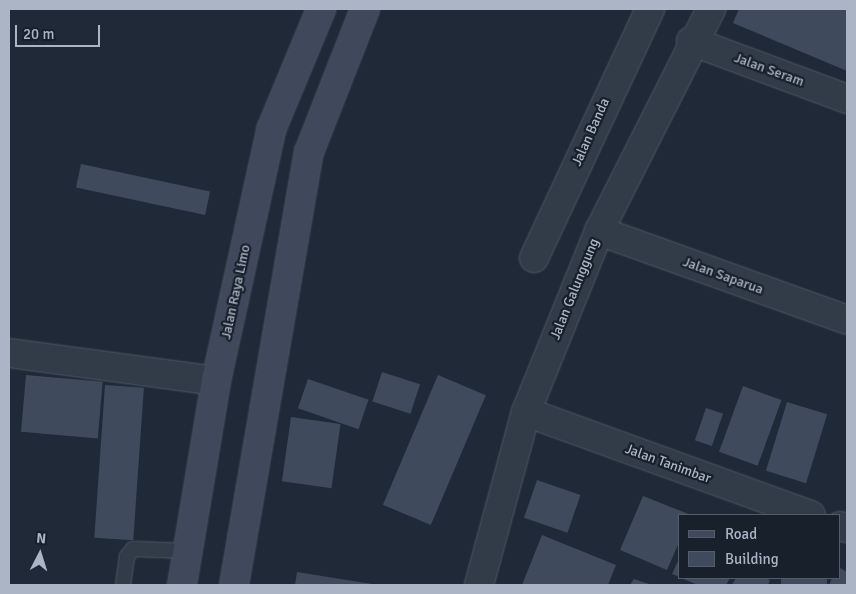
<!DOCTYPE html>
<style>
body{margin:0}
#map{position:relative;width:856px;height:594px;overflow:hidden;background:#1f2937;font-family:Signika,sans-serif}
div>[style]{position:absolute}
.building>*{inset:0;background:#3f4b5d;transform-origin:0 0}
.roads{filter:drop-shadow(0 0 1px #505866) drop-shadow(0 0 1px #505866)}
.service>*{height:14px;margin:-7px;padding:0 7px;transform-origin:7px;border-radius:7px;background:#323b48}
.minor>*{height:28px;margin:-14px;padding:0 14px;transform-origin:14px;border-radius:14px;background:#323b48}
.secondary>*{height:28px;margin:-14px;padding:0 14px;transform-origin:14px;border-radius:14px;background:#40495b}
span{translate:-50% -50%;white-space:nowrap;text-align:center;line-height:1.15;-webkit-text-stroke:4.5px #18202c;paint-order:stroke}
.street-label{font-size:14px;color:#acb5c5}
.frame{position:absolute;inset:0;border:10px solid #acb5c5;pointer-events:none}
.legend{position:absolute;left:678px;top:514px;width:162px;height:65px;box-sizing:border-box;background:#18202c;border:1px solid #535c69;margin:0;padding:6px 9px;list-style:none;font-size:15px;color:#acb5c5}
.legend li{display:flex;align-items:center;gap:10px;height:25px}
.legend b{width:25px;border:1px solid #535c69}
.north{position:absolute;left:15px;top:529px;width:50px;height:50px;-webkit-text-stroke:4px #18202c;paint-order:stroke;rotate:5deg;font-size:14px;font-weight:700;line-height:20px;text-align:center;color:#acb5c5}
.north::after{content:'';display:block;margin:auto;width:18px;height:22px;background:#acb5c5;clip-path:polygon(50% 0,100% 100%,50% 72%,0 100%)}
.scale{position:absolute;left:15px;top:25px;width:85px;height:22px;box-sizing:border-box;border:2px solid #acb5c5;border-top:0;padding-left:6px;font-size:15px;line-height:18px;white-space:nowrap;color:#acb5c5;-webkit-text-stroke:4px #18202c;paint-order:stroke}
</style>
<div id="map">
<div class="building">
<i style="clip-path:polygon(739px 9px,847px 9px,847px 71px,733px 23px)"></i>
<i style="left:81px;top:164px;width:132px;height:24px;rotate:12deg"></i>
<i style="left:382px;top:372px;width:40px;height:31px;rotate:18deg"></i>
<i style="left:26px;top:375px;width:77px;height:57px;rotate:5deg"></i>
<i style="left:438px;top:375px;width:52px;height:141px;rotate:23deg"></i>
<i style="left:308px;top:379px;width:64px;height:31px;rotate:19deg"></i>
<i style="left:105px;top:385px;width:39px;height:153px;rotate:4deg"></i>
<i style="left:743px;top:386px;width:41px;height:70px;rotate:20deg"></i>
<i style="left:787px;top:402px;width:42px;height:72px;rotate:17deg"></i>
<i style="left:706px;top:408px;width:18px;height:34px;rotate:19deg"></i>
<i style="left:291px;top:417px;width:50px;height:65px;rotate:8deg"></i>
<i style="left:537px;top:480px;width:46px;height:40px;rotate:19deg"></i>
<i style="clip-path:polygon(643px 496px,691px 515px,680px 515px,680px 540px,667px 570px,620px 550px)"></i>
<i style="clip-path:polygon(542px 535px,616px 565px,608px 585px,522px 585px)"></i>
<i style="clip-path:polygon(680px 557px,680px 577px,672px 574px)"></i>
<i style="clip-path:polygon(840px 568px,847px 572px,847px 585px,829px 585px,832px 578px,840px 578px)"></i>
<i style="clip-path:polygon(297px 572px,372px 584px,372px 585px,295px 585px)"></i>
<i style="clip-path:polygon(681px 578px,730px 578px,726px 585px,698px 585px)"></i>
<i style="clip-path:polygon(736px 578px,765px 578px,770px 580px,768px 585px,732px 585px)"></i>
<i style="left:781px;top:578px;width:46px;height:8px"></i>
<i style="clip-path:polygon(634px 579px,652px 585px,630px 585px)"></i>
</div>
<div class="roads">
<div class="service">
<i style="left:123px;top:585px;width:29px;rotate:-82deg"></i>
<i style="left:127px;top:556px;width:9px;rotate:-49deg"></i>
<i style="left:133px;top:549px;width:55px;rotate:2.1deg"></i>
</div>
<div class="minor">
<i style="left:691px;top:41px;width:166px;rotate:20.4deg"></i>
<i style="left:599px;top:231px;width:263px;rotate:19.7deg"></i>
<i style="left:534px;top:258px;width:275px;rotate:-65deg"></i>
<i style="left:9px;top:353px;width:209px;rotate:7.7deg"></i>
<i style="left:526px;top:412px;width:303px;rotate:19.9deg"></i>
<i style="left:840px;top:526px;width:7px;rotate:16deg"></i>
<i style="left:479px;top:585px;width:179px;rotate:-74.8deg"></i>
<i style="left:526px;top:412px;width:195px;rotate:-68deg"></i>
<i style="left:599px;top:231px;width:249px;rotate:-63.2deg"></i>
</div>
<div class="secondary">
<i style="left:182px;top:585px;width:207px;rotate:-80.5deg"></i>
<i style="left:216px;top:381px;width:257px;rotate:-77.6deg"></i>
<i style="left:271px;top:130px;width:131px;rotate:-67.5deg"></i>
<i style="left:234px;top:585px;width:439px;rotate:-80.2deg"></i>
<i style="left:309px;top:152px;width:154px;rotate:-68.6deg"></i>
</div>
</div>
<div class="street-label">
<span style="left:769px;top:70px;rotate:20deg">Jalan Seram</span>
<span style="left:591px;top:132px;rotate:-66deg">Jalan Banda</span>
<span style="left:723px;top:276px;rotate:20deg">Jalan Saparua</span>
<span style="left:575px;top:289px;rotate:-68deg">Jalan Galunggung</span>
<span style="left:236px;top:292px;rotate:-78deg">Jalan Raya Limo</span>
<span style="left:668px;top:464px;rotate:20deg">Jalan Tanimbar</span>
</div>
<div class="frame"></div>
<ul class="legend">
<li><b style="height:6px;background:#40495b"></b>Road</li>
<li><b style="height:14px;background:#3f4b5d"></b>Building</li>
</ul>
<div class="north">N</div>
<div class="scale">20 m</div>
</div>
